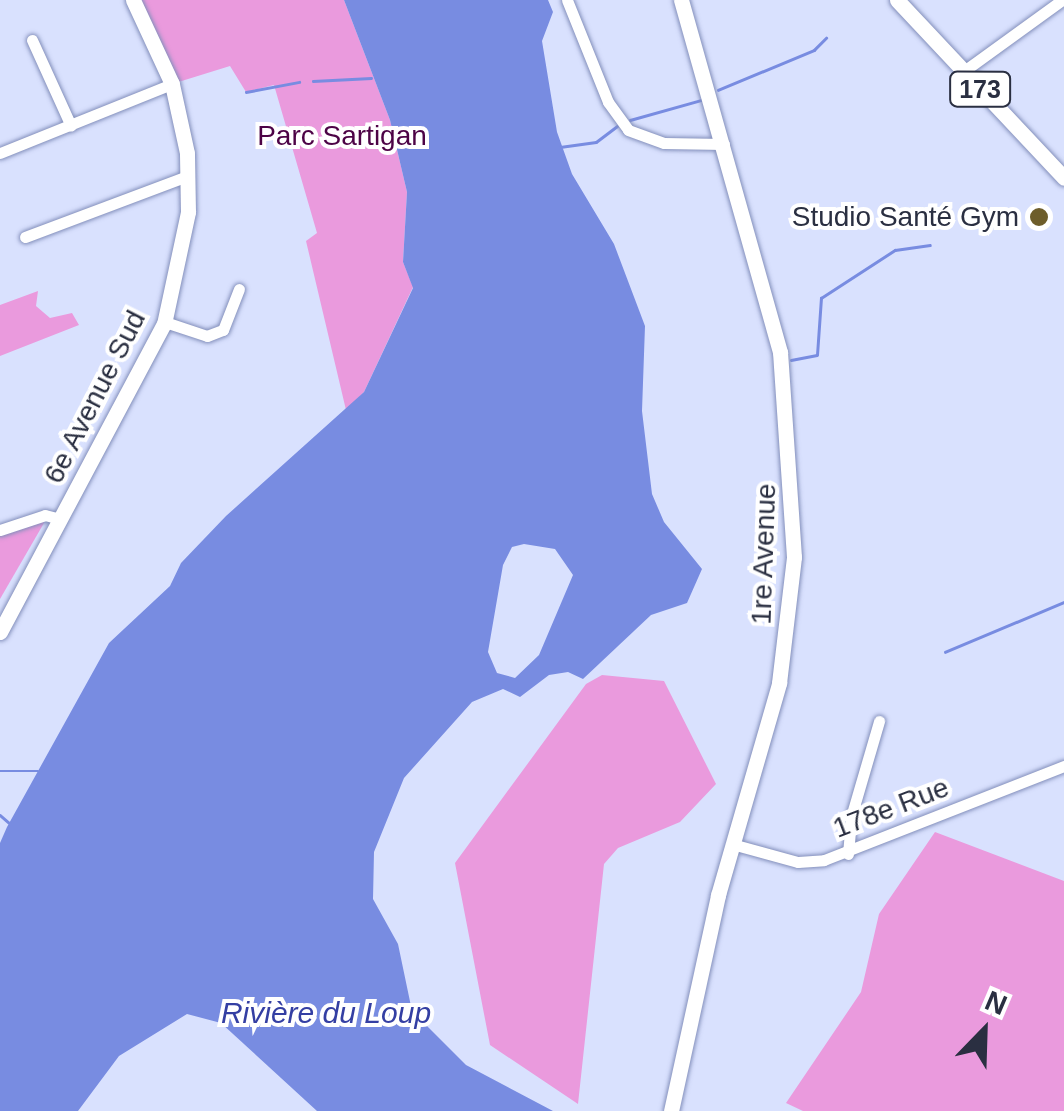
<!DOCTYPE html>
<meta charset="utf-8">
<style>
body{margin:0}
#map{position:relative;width:1064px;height:1111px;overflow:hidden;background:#d9e1fe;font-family:Arial,sans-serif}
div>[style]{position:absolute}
.green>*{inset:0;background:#ea9add}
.water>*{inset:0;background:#788ce1}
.stream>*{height:2.5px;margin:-1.25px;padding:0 1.25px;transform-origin:1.25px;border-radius:1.25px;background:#788ce1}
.roads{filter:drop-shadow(0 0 2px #838fbb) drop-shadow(0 0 2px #838fbb)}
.minor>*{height:11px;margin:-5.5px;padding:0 5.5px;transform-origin:5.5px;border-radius:5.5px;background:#fff}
.major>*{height:15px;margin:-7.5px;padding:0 7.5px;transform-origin:7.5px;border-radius:7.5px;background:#fff}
.dots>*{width:28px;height:28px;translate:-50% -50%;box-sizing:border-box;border:5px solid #fff;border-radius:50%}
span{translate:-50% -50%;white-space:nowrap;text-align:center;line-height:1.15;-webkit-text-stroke:8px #fff;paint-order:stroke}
.shield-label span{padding:2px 8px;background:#fff;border:2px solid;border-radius:8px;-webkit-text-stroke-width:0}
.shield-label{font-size:25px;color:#2a2f41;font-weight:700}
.park-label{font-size:28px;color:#4d0346}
.poi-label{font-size:28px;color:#2a2f41}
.right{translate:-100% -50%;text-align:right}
.street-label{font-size:28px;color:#2a2f41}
.water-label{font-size:30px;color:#343fa3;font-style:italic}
.north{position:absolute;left:934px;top:981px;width:100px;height:100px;-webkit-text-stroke:8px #fff;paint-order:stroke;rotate:23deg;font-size:28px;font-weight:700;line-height:40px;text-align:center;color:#2a2f41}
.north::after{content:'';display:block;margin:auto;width:35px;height:45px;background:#2a2f41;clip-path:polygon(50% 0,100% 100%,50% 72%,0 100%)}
</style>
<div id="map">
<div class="green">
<i style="clip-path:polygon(133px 0,344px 0,390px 120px,407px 192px,403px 262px,413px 287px,364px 392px,346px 410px,306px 241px,317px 233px,274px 85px,246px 92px,230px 66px,172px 84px)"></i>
<i style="clip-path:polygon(38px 291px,36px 306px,50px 318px,72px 313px,79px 325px,0 356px,0 305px)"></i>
<i style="clip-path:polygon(43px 520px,44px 523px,0 599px,0 536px)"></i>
<i style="clip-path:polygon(602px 675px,664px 681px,716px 784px,680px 822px,618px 848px,604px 864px,578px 1104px,490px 1045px,455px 863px,586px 684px)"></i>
<i style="clip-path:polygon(935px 832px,1064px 881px,1064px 1111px,803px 1111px,786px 1103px,861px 992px,879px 914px)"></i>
</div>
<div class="water">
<i style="clip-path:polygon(evenodd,344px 0,548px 0,553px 12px,542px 41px,557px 132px,572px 174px,614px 244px,645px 326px,642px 411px,652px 494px,664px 522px,702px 569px,687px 603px,651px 615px,583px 679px,568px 672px,549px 675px,520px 697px,503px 689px,472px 702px,404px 778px,374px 852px,373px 899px,398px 944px,412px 1011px,466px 1065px,553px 1111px,317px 1111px,221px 1023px,187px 1014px,119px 1056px,78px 1111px,0 1111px,0 843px,7px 827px,109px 643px,170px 586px,181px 563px,226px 516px,364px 392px,413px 288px,403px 262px,407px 192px,390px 120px,344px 0,524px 544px,555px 549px,573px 575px,539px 655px,515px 678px,497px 673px,488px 652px,503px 565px,512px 547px,524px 544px)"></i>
</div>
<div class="stream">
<i style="left:313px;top:81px;width:58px;rotate:-3deg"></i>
<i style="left:718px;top:90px;width:104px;rotate:-22.6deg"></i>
<i style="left:814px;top:50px;width:17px;rotate:-45deg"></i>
<i style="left:246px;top:92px;width:54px;rotate:-10.7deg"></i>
<i style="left:630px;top:120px;width:74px;rotate:-15.7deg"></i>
<i style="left:560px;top:147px;width:36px;rotate:-8deg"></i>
<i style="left:596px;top:142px;width:26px;rotate:-37deg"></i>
<i style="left:791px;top:360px;width:26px;rotate:-11deg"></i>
<i style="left:817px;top:355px;width:57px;rotate:-86deg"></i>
<i style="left:821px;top:298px;width:88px;rotate:-33deg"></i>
<i style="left:895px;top:250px;width:35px;rotate:-8deg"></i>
<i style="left:945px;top:652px;width:129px;rotate:-22.8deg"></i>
<i style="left:0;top:771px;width:38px"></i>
<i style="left:0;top:815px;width:11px;rotate:41deg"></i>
</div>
<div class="roads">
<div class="minor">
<i style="left:567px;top:0;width:110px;rotate:68.1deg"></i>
<i style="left:608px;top:102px;width:34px;rotate:54deg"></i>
<i style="left:628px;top:130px;width:38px;rotate:20deg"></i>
<i style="left:664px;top:143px;width:60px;rotate:1deg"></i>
<i style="left:32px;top:40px;width:94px;rotate:65.6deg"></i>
<i style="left:964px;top:71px;width:121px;rotate:-35.9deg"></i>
<i style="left:0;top:153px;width:185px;rotate:-21.9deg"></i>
<i style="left:25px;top:237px;width:173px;rotate:-20.6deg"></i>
<i style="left:165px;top:322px;width:44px;rotate:18.4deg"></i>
<i style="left:207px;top:336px;width:17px;rotate:-21deg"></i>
<i style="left:223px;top:330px;width:44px;rotate:-68.7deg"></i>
<i style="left:0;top:530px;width:47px;rotate:-18.4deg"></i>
<i style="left:45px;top:515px;width:16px;rotate:15deg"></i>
<i style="left:732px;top:844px;width:68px;rotate:15.3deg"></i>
<i style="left:798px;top:862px;width:26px;rotate:-4deg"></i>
<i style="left:824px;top:860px;width:258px;rotate:-21.4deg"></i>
<i style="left:848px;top:854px;width:37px;rotate:-85deg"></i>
<i style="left:851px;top:817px;width:100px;rotate:-73.7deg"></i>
</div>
<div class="major">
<i style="left:897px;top:0;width:244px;rotate:46.8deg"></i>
<i style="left:0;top:632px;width:349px;rotate:-62deg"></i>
<i style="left:164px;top:324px;width:115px;rotate:-77.9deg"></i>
<i style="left:188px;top:212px;width:59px;rotate:-91deg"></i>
<i style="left:187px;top:153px;width:71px;rotate:-102.3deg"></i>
<i style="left:172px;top:84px;width:93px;rotate:-114.9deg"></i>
<i style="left:671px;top:1111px;width:221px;rotate:-77.7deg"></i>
<i style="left:718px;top:895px;width:221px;rotate:-73.9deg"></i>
<i style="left:779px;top:683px;width:127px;rotate:-83.2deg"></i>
<i style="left:794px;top:557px;width:205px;rotate:-93.9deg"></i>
<i style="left:780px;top:352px;width:366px;rotate:-105.7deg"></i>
</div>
</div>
<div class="dots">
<i style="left:1039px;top:217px;background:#6d5d2b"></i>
</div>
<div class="shield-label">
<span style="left:980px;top:89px">173</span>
</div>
<div class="park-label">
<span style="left:342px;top:136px">Parc Sartigan</span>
</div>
<div class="poi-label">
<span class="right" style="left:1019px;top:217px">Studio Santé Gym</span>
</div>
<div class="street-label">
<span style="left:95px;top:397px;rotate:-63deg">6e Avenue Sud</span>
<span style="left:764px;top:554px;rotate:-88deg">1re Avenue</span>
<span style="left:891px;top:808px;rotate:-21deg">178e Rue</span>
</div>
<div class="water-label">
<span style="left:326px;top:1013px">Rivière du Loup</span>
</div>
<div class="north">N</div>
</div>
